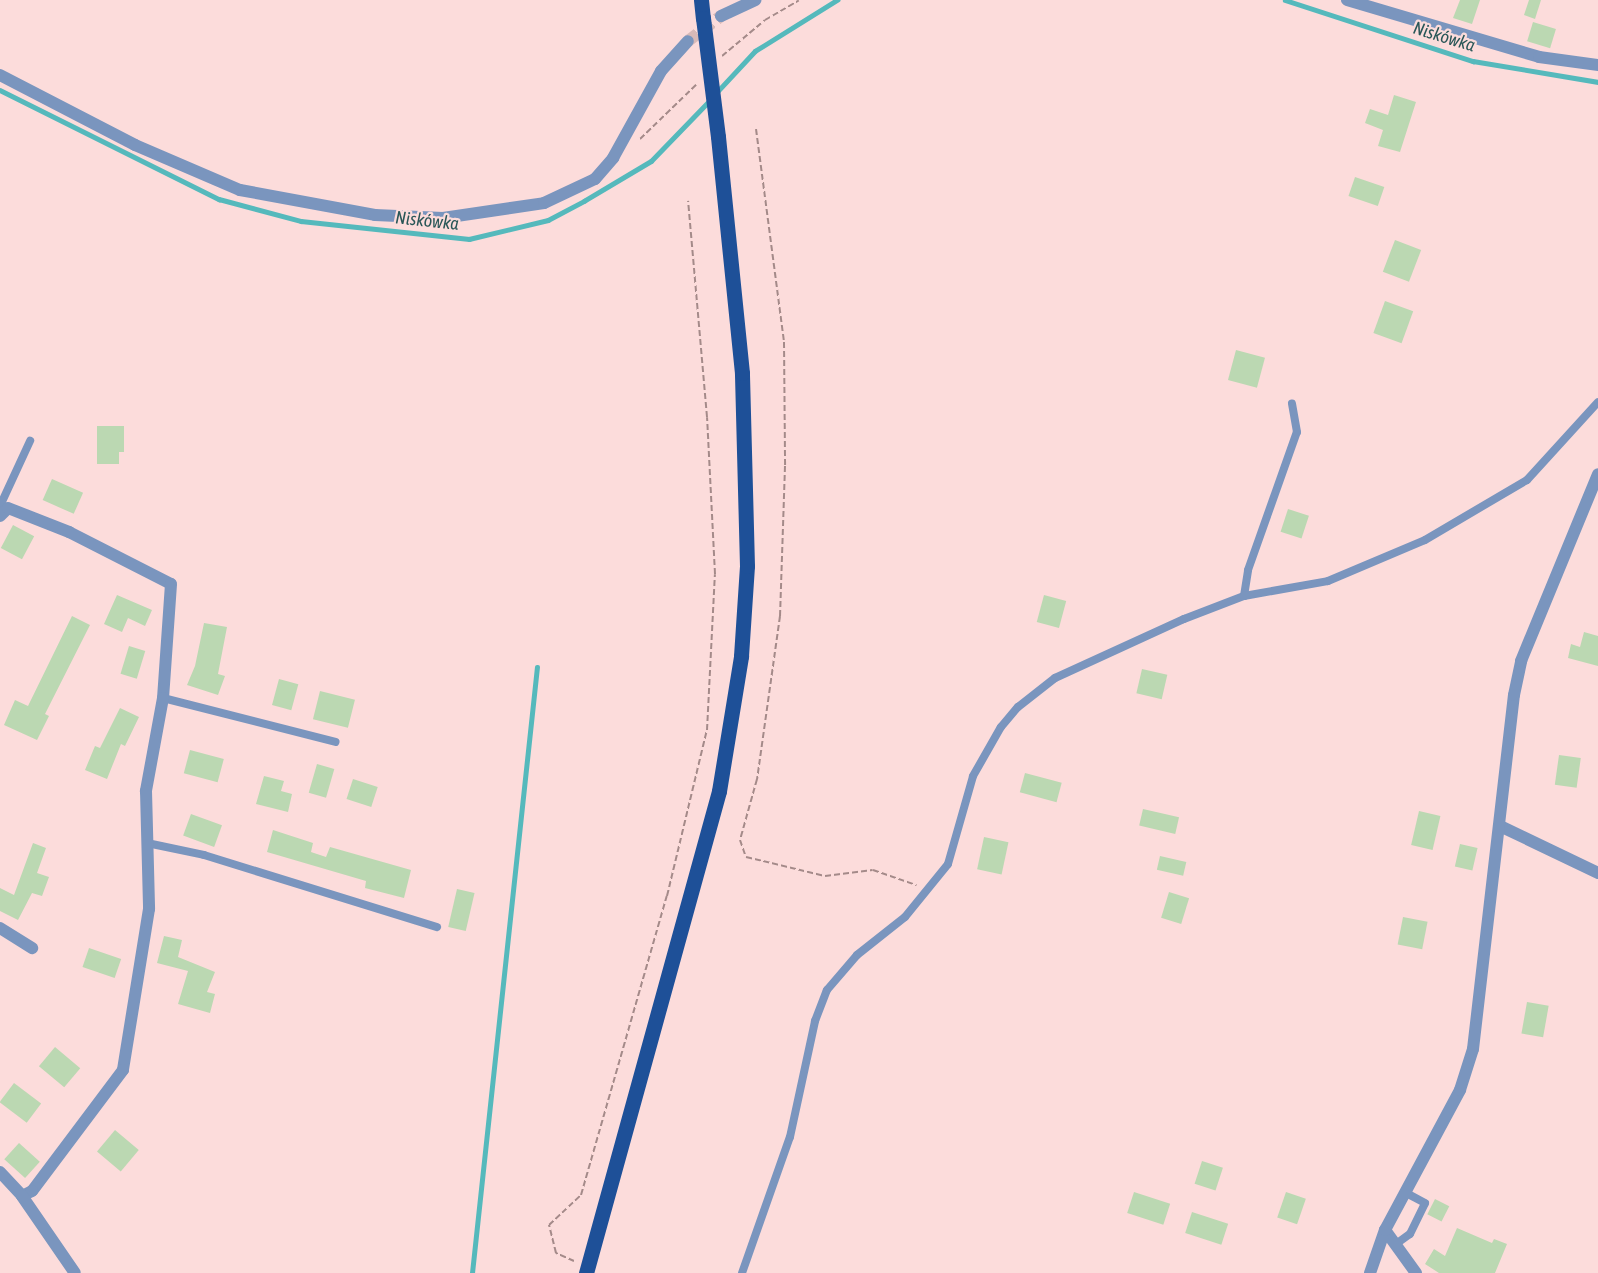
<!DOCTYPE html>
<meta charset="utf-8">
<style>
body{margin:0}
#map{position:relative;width:1598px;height:1273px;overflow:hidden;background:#fcdcdb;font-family:"Asap Condensed",sans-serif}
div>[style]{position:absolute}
.stream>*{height:4.5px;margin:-2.25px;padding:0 2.25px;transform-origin:2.25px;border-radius:2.25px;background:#55b9bc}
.building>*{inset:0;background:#bbd8b2;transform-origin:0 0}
.street-tunnel>*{height:12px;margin-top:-6px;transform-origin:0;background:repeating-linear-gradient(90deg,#d7b9b8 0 12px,transparent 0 18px)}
.path>*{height:2px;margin-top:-1px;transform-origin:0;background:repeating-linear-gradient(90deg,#a48a89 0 6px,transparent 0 9px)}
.lane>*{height:8px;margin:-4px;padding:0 4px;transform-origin:4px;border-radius:4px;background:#7a95be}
.street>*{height:12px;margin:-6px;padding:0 6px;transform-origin:6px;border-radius:6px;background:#7a95be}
.primary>*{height:15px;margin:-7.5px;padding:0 7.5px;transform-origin:7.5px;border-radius:7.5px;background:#1e5098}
.primary-bridge>*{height:15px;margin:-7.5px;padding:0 7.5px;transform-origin:7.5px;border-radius:7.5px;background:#1e5098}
span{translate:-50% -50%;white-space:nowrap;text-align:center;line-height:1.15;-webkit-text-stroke:4.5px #fcdcdb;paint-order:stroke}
.water-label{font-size:18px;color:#295657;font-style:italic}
</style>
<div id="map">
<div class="stream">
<i style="left:1285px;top:0;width:198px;rotate:18deg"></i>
<i style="left:1473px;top:61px;width:127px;rotate:9.5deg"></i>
<i style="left:0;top:90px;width:245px;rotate:26.5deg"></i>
<i style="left:219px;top:199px;width:85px;rotate:15deg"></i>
<i style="left:301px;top:221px;width:169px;rotate:6.1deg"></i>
<i style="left:469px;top:239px;width:81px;rotate:-13.5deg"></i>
<i style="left:548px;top:220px;width:41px;rotate:-27.8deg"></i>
<i style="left:584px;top:201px;width:78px;rotate:-30.8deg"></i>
<i style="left:651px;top:161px;width:86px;rotate:-45.9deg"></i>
<i style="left:716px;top:93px;width:57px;rotate:-47.1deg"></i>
<i style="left:755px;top:51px;width:97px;rotate:-31.9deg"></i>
<i style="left:472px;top:1273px;width:609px;rotate:-83.88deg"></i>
</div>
<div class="building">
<i style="clip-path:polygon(1460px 0,1480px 0,1472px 24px,1453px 18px)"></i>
<i style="clip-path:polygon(1529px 0,1541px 0,1535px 19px,1524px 15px)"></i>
<i style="left:1533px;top:22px;width:24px;height:20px;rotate:17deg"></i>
<i style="clip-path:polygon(1394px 95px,1416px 102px,1400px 152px,1378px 146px,1383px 130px,1365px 123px,1370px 109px,1388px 115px)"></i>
<i style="left:1355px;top:177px;width:31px;height:20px;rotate:19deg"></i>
<i style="left:1395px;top:240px;width:28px;height:34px;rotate:21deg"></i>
<i style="left:1385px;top:301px;width:30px;height:34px;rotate:20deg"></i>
<i style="left:1236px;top:350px;width:30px;height:31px;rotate:15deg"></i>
<i style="clip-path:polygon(97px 426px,124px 426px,124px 452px,119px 452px,119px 464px,97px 464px)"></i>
<i style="left:52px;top:479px;width:34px;height:23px;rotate:24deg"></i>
<i style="left:1288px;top:509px;width:22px;height:24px;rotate:18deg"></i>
<i style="left:13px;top:525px;width:24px;height:26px;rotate:28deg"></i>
<i style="clip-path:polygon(117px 595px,152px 610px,145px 626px,128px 618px,122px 632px,104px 624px)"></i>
<i style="left:1044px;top:595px;width:23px;height:28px;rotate:15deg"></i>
<i style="clip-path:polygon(72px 616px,90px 625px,45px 714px,49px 716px,37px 740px,4px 725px,15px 700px,28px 706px)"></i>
<i style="clip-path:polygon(204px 623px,227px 627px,218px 674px,225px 676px,218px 695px,187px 685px,195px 666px)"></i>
<i style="clip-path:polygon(1584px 632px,1598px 636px,1598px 666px,1568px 658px,1571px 644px,1580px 647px)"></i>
<i style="left:129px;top:646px;width:17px;height:29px;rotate:17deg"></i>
<i style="left:1142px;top:669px;width:26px;height:25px;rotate:13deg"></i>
<i style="left:279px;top:679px;width:20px;height:27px;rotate:15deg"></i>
<i style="left:320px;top:691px;width:36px;height:29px;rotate:14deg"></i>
<i style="clip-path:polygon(120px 708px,139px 717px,125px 746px,121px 744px,107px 779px,85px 770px,95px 746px,100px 748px)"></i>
<i style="left:190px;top:750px;width:35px;height:24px;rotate:15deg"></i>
<i style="left:1559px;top:755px;width:22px;height:30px;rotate:8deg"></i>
<i style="left:317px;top:764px;width:18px;height:30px;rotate:16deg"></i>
<i style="left:1025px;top:773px;width:38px;height:20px;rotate:15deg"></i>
<i style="clip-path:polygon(264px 776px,284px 781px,281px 791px,292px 794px,288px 812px,256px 804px)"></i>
<i style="left:353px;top:779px;width:26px;height:21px;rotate:18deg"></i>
<i style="left:1143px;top:809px;width:37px;height:17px;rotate:13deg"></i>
<i style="left:1419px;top:811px;width:22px;height:35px;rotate:13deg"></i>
<i style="left:191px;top:814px;width:33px;height:23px;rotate:20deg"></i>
<i style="clip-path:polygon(273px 830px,313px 843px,311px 852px,326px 857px,330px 847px,411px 870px,404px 898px,365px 888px,366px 881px,267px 852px)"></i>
<i style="left:984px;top:837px;width:25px;height:33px;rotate:12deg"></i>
<i style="clip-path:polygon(33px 843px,46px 848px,37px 873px,49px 877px,42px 896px,32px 893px,18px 920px,0 911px,0 888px,14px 895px)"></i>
<i style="left:1460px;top:844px;width:18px;height:23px;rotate:13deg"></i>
<i style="left:1160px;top:856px;width:27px;height:14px;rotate:13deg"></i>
<i style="left:457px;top:889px;width:18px;height:39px;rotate:13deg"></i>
<i style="left:1169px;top:892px;width:21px;height:27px;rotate:17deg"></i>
<i style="left:1403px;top:917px;width:25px;height:28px;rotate:11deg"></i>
<i style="clip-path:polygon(164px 936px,182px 940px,178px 957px,215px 972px,207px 992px,215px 994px,210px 1013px,178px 1004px,188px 971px,157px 963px)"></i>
<i style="left:89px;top:948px;width:34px;height:20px;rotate:19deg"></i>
<i style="left:1527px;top:1002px;width:22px;height:32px;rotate:10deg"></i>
<i style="left:55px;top:1047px;width:33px;height:25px;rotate:40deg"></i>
<i style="left:14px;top:1083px;width:34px;height:24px;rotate:37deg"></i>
<i style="left:115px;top:1130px;width:31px;height:28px;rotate:40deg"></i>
<i style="left:19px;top:1143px;width:28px;height:22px;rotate:42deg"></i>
<i style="left:1202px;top:1161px;width:22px;height:24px;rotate:18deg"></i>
<i style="left:1134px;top:1192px;width:38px;height:22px;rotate:18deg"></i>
<i style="left:1286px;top:1192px;width:21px;height:27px;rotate:19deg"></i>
<i style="left:1435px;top:1199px;width:16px;height:17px;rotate:27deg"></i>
<i style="left:1192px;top:1212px;width:38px;height:22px;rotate:18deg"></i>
<i style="clip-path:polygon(1457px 1228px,1492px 1243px,1494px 1239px,1507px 1244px,1495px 1273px,1439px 1273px,1425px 1264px,1434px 1249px,1445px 1256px)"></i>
</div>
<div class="street-tunnel">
<i style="left:688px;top:41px;width:41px;rotate:-37.1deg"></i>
</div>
<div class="path">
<i style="left:722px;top:56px;width:56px;rotate:-39.9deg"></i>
<i style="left:765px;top:20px;width:39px;rotate:-30deg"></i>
<i style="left:756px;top:129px;width:215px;rotate:82.5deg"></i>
<i style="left:784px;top:342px;width:124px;rotate:89.5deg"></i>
<i style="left:785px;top:466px;width:150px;rotate:91.9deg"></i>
<i style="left:780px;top:616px;width:165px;rotate:98deg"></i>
<i style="left:757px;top:779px;width:63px;rotate:105.6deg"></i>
<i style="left:740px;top:840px;width:18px;rotate:71deg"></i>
<i style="left:746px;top:857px;width:81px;rotate:13.5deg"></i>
<i style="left:825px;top:876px;width:48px;rotate:-7.1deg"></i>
<i style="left:873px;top:870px;width:46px;rotate:19.2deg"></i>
<i style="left:640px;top:139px;width:78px;rotate:-44deg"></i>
<i style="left:574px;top:1261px;width:20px;rotate:-156deg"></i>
<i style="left:556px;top:1253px;width:29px;rotate:-104deg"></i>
<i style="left:549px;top:1225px;width:44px;rotate:-43.2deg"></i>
<i style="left:581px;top:1195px;width:311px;rotate:-74deg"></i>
<i style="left:667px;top:896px;width:171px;rotate:-76.5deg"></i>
<i style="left:707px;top:730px;width:156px;rotate:-87.1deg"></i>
<i style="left:715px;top:574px;width:157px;rotate:-92.9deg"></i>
<i style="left:707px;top:417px;width:217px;rotate:-95deg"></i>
</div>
<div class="lane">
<i style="left:0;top:506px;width:72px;rotate:-65.2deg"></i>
<i style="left:1244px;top:596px;width:26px;rotate:-81deg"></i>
<i style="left:1248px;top:570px;width:146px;rotate:-70.5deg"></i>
<i style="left:1297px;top:432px;width:29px;rotate:-100deg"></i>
<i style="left:163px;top:698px;width:178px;rotate:14.3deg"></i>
<i style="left:147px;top:843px;width:58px;rotate:11.9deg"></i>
<i style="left:204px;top:855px;width:244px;rotate:17.2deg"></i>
<i style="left:1396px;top:1244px;width:17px;rotate:-36deg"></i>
<i style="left:1410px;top:1234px;width:34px;rotate:-64deg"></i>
<i style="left:1425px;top:1203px;width:21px;rotate:-152deg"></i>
<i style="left:742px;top:1273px;width:144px;rotate:-70.6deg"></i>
<i style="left:790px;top:1137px;width:119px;rotate:-77.8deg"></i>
<i style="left:815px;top:1021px;width:33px;rotate:-69deg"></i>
<i style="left:827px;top:990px;width:46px;rotate:-49.4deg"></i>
<i style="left:857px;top:955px;width:61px;rotate:-38.4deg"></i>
<i style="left:905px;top:917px;width:68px;rotate:-50.9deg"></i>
<i style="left:948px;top:864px;width:91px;rotate:-74.1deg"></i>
<i style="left:973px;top:776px;width:56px;rotate:-60.3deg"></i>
<i style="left:1001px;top:727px;width:26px;rotate:-50deg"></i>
<i style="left:1018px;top:707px;width:47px;rotate:-38.1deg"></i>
<i style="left:1055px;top:678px;width:142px;rotate:-24.6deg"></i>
<i style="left:1184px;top:619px;width:64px;rotate:-21deg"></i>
<i style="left:1244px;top:596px;width:85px;rotate:-10.1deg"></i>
<i style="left:1328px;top:581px;width:105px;rotate:-22.9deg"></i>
<i style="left:1425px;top:540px;width:118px;rotate:-30.5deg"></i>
<i style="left:1527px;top:480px;width:105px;rotate:-47.7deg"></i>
</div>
<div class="street">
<i style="left:1347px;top:0;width:200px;rotate:16.5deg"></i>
<i style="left:1539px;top:57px;width:60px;rotate:7.7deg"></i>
<i style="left:721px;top:16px;width:38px;rotate:-25deg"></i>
<i style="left:0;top:75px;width:152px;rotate:27.4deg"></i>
<i style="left:135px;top:145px;width:114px;rotate:23.2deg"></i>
<i style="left:240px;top:190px;width:137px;rotate:10.5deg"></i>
<i style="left:375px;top:215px;width:68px;rotate:2.5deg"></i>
<i style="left:443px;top:218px;width:102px;rotate:-8.4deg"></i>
<i style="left:544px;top:203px;width:56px;rotate:-25.2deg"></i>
<i style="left:595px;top:179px;width:28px;rotate:-49deg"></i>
<i style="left:613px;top:158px;width:99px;rotate:-61.1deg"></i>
<i style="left:661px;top:71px;width:40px;rotate:-48deg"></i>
<i style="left:0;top:516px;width:11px;rotate:-45deg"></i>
<i style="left:8px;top:508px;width:66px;rotate:21.5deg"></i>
<i style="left:69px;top:532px;width:114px;rotate:27deg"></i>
<i style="left:171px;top:584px;width:114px;rotate:94deg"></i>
<i style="left:163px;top:698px;width:95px;rotate:100.4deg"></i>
<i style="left:146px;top:791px;width:118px;rotate:88.5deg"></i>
<i style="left:149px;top:909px;width:163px;rotate:99.2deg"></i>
<i style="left:123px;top:1070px;width:151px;rotate:126.9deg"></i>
<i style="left:32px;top:1191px;width:11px;rotate:153deg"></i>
<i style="left:1500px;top:826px;width:109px;rotate:25.6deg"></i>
<i style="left:0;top:928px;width:38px;rotate:32deg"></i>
<i style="left:0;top:1172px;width:33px;rotate:47deg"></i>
<i style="left:22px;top:1196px;width:93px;rotate:55.5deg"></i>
<i style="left:1385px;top:1230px;width:53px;rotate:54.2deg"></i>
<i style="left:1370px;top:1273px;width:46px;rotate:-70.8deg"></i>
<i style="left:1385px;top:1230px;width:159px;rotate:-61.8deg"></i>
<i style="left:1460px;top:1090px;width:43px;rotate:-72.4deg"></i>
<i style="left:1473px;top:1049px;width:356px;rotate:-83.4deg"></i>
<i style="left:1514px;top:695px;width:35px;rotate:-78deg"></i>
<i style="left:1521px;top:661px;width:202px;rotate:-67.6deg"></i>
</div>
<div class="primary">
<i style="left:701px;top:0;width:18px;rotate:84deg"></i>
<i style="left:586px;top:1273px;width:500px;rotate:-74.57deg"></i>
<i style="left:719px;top:791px;width:137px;rotate:-80.7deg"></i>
<i style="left:741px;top:656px;width:90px;rotate:-86.2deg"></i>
<i style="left:747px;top:566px;width:193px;rotate:-91.5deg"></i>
<i style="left:742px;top:373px;width:238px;rotate:-95.8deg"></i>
</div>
<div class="primary-bridge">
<i style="left:703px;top:18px;width:119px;rotate:82.8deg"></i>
</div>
<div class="water-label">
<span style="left:1444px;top:37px;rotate:17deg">Niskówka</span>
<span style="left:427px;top:221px;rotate:6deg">Niskówka</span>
</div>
</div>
